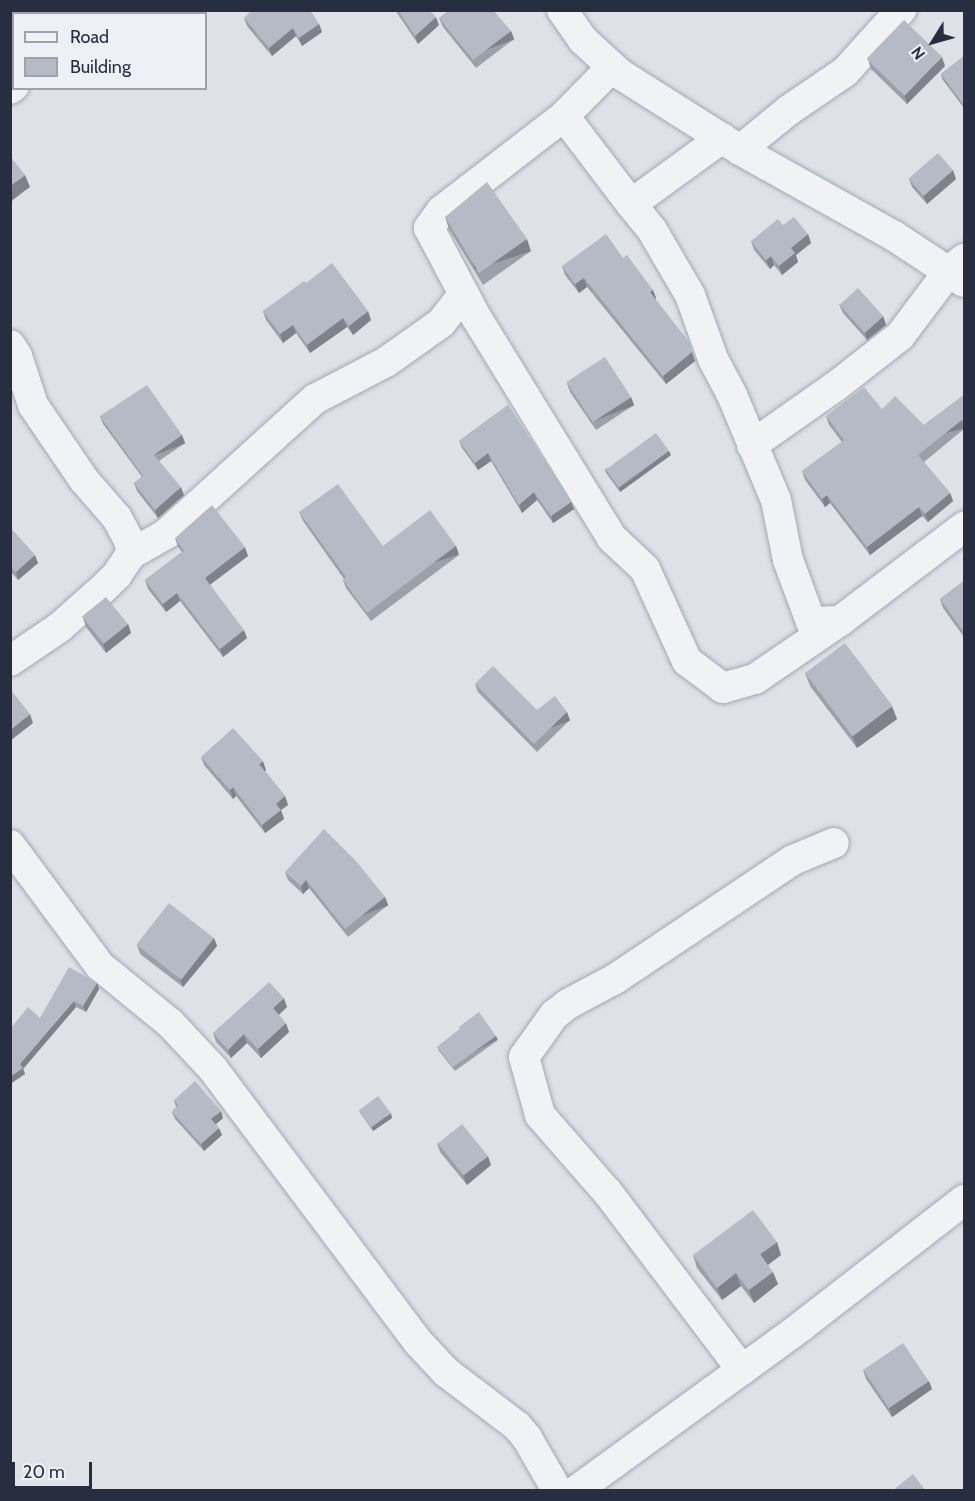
<!DOCTYPE html>
<style>
body{margin:0}
#map{position:relative;width:975px;height:1501px;overflow:hidden;background:#dee1e8;font-family:Cabin,sans-serif}
div>[style]{position:absolute}
.roads{filter:drop-shadow(0 0 2px #a3a8b2) drop-shadow(0 0 2px #a3a8b2)}
.minor>*{height:30px;margin:-15px;padding:0 15px;transform-origin:15px;border-radius:15px;background:#f1f2f6}
.wall>*{inset:0;background:#9ca0a9}
.shaded-wall>*{inset:0;background:#7f828a;transform-origin:0 0}
.building>*{inset:0;background:#b5bac5;transform-origin:0 0}
span{translate:-50% -50%;white-space:nowrap;text-align:center;line-height:1.15;-webkit-text-stroke:6px #edf0f6;paint-order:stroke}
.frame{position:absolute;inset:0;border:12px solid #272e40;pointer-events:none}
.legend{position:absolute;left:12px;top:12px;width:195px;height:78px;box-sizing:border-box;background:#edf0f6;border:2px solid #9ea2ad;margin:0;padding:8px 10px;list-style:none;font-size:18px;color:#272e40}
.legend li{display:flex;align-items:center;gap:12px;height:30px}
.legend b{width:30px;border:2px solid #9ea2ad}
.north{position:absolute;left:903px;top:12px;width:60px;height:60px;-webkit-text-stroke:4px #edf0f6;paint-order:stroke;rotate:233deg;font-size:16px;font-weight:700;line-height:24px;text-align:center;color:#272e40}
.north::after{content:'';display:block;margin:auto;width:21px;height:27px;background:#272e40;clip-path:polygon(50% 0,100% 100%,50% 72%,0 100%)}
.scale{position:absolute;left:12px;top:1462px;width:80px;height:27px;box-sizing:border-box;border:3px solid #272e40;border-top:0;padding-left:8px;font-size:18px;line-height:21px;white-space:nowrap;color:#272e40;-webkit-text-stroke:4px #edf0f6;paint-order:stroke}
</style>
<div id="map">
<div class="roads">
<div class="minor">
<i style="left:562px;top:10px;width:37px;rotate:55deg"></i>
<i style="left:583px;top:40px;width:50px;rotate:42.6deg"></i>
<i style="left:620px;top:74px;width:142px;rotate:32.3deg"></i>
<i style="left:740px;top:150px;width:176px;rotate:29.2deg"></i>
<i style="left:894px;top:236px;width:84px;rotate:33.3deg"></i>
<i style="left:97px;top:14px;width:5px;rotate:-53deg"></i>
<i style="left:612px;top:67px;width:69px;rotate:134.4deg"></i>
<i style="left:564px;top:116px;width:155px;rotate:142.3deg"></i>
<i style="left:441px;top:211px;width:21px;rotate:125deg"></i>
<i style="left:429px;top:228px;width:101px;rotate:62.2deg"></i>
<i style="left:476px;top:317px;width:259px;rotate:58.4deg"></i>
<i style="left:612px;top:538px;width:45px;rotate:43.2deg"></i>
<i style="left:645px;top:569px;width:101px;rotate:65.5deg"></i>
<i style="left:687px;top:661px;width:45px;rotate:36.9deg"></i>
<i style="left:723px;top:688px;width:33px;rotate:-16deg"></i>
<i style="left:755px;top:679px;width:103px;rotate:-34.3deg"></i>
<i style="left:10px;top:89px;width:5px;rotate:-37deg"></i>
<i style="left:564px;top:116px;width:111px;rotate:52.7deg"></i>
<i style="left:722px;top:138px;width:112px;rotate:144deg"></i>
<i style="left:631px;top:204px;width:33px;rotate:51deg"></i>
<i style="left:652px;top:230px;width:75px;rotate:59.7deg"></i>
<i style="left:690px;top:295px;width:68px;rotate:70.2deg"></i>
<i style="left:713px;top:359px;width:41px;rotate:62.2deg"></i>
<i style="left:732px;top:395px;width:114px;rotate:67.3deg"></i>
<i style="left:776px;top:500px;width:61px;rotate:78.7deg"></i>
<i style="left:788px;top:560px;width:66px;rotate:69.6deg"></i>
<i style="left:811px;top:622px;width:29px;rotate:-2deg"></i>
<i style="left:840px;top:621px;width:156px;rotate:-37.2deg"></i>
<i style="left:740px;top:150px;width:63px;rotate:-39.2deg"></i>
<i style="left:789px;top:110px;width:68px;rotate:-34.2deg"></i>
<i style="left:845px;top:72px;width:84px;rotate:-47.9deg"></i>
<i style="left:10px;top:345px;width:13px;rotate:58deg"></i>
<i style="left:17px;top:356px;width:52px;rotate:71.9deg"></i>
<i style="left:33px;top:405px;width:91px;rotate:55.8deg"></i>
<i style="left:84px;top:480px;width:50px;rotate:49deg"></i>
<i style="left:117px;top:518px;width:27px;rotate:62deg"></i>
<i style="left:130px;top:542px;width:12px;rotate:85deg"></i>
<i style="left:131px;top:554px;width:25px;rotate:124deg"></i>
<i style="left:117px;top:575px;width:28px;rotate:136deg"></i>
<i style="left:97px;top:594px;width:50px;rotate:138.3deg"></i>
<i style="left:60px;top:627px;width:60px;rotate:145.8deg"></i>
<i style="left:752px;top:445px;width:103px;rotate:-35.1deg"></i>
<i style="left:836px;top:386px;width:81px;rotate:-38deg"></i>
<i style="left:900px;top:336px;width:81px;rotate:-53deg"></i>
<i style="left:949px;top:271px;width:19px;rotate:-39deg"></i>
<i style="left:131px;top:554px;width:40px;rotate:-29.7deg"></i>
<i style="left:166px;top:534px;width:201px;rotate:-42.2deg"></i>
<i style="left:315px;top:399px;width:80px;rotate:-27.5deg"></i>
<i style="left:386px;top:362px;width:67px;rotate:-35.3deg"></i>
<i style="left:441px;top:323px;width:37px;rotate:-52deg"></i>
<i style="left:10px;top:845px;width:151px;rotate:53.4deg"></i>
<i style="left:100px;top:966px;width:90px;rotate:39.2deg"></i>
<i style="left:170px;top:1023px;width:63px;rotate:46.9deg"></i>
<i style="left:213px;top:1069px;width:341px;rotate:53.1deg"></i>
<i style="left:418px;top:1342px;width:41px;rotate:47deg"></i>
<i style="left:446px;top:1372px;width:89px;rotate:37.3deg"></i>
<i style="left:517px;top:1426px;width:16px;rotate:50deg"></i>
<i style="left:527px;top:1438px;width:60px;rotate:60deg"></i>
<i style="left:742px;top:1370px;width:222px;rotate:-127.1deg"></i>
<i style="left:608px;top:1193px;width:103px;rotate:-131.1deg"></i>
<i style="left:540px;top:1115px;width:60px;rotate:-105.4deg"></i>
<i style="left:524px;top:1057px;width:52px;rotate:-54.5deg"></i>
<i style="left:554px;top:1015px;width:18px;rotate:-38deg"></i>
<i style="left:568px;top:1004px;width:53px;rotate:-28deg"></i>
<i style="left:615px;top:979px;width:214px;rotate:-33.8deg"></i>
<i style="left:793px;top:860px;width:44px;rotate:-22.5deg"></i>
<i style="left:577px;top:1490px;width:280px;rotate:-36.1deg"></i>
<i style="left:803px;top:1325px;width:204px;rotate:-37.8deg"></i>
</div>
</div>
<div class="wall">
<i style="clip-path:polygon(395px 10px,429px 10px,439px 25px,418px 44px)"></i>
<i style="clip-path:polygon(244px 18px,319px 24px,322px 32px,302px 46px,296px 36px,272px 56px,247px 26px)"></i>
<i style="clip-path:polygon(439px 18px,511px 31px,514px 39px,476px 68px,443px 27px)"></i>
<i style="clip-path:polygon(964px 56px,964px 108px,942px 79px,941px 74px)"></i>
<i style="clip-path:polygon(868px 60px,945px 66px,907px 104px,871px 69px)"></i>
<i style="clip-path:polygon(909px 179px,956px 179px,927px 204px,912px 187px)"></i>
<i style="clip-path:polygon(445px 217px,531px 251px,483px 285px,449px 229px)"></i>
<i style="clip-path:polygon(783px 225px,808px 234px,811px 243px,796px 255px,798px 262px,782px 275px,774px 265px,770px 269px,754px 250px,751px 241px)"></i>
<i style="clip-path:polygon(623px 258px,653px 290px,656px 298px,655px 299px,688px 341px,695px 361px,666px 384px,587px 287px,579px 293px,565px 275px,562px 266px)"></i>
<i style="clip-path:polygon(306px 283px,371px 320px,353px 335px,347px 327px,310px 353px,296px 333px,283px 343px,266px 320px,263px 311px)"></i>
<i style="clip-path:polygon(839px 304px,883px 316px,886px 325px,867px 340px,843px 313px)"></i>
<i style="clip-path:polygon(567px 383px,631px 397px,634px 405px,596px 430px,570px 392px)"></i>
<i style="clip-path:polygon(964px 395px,964px 429px,924px 462px,950px 493px,953px 501px,928px 522px,922px 516px,870px 555px,830px 503px,825px 507px,805px 480px,802px 471px,842px 442px,829px 425px,826px 416px,882px 409px,924px 425px)"></i>
<i style="clip-path:polygon(508px 405px,571px 502px,574px 509px,553px 523px,537px 500px,522px 513px,491px 461px,478px 470px,462px 448px,459px 441px)"></i>
<i style="clip-path:polygon(100px 416px,182px 435px,185px 443px,159px 461px,184px 495px,158px 518px,137px 491px,134px 483px,142px 477px,103px 424px)"></i>
<i style="clip-path:polygon(669px 451px,671px 455px,620px 492px,606px 473px,605px 469px)"></i>
<i style="clip-path:polygon(299px 512px,383px 546px,456px 546px,459px 555px,371px 621px,346px 588px,343px 580px,344px 579px,303px 521px)"></i>
<i style="clip-path:polygon(10px 527px,38px 563px,18px 580px,10px 571px)"></i>
<i style="clip-path:polygon(175px 538px,248px 556px,210px 585px,247px 638px,223px 657px,180px 601px,166px 612px,148px 589px,145px 580px,182px 552px,178px 547px)"></i>
<i style="clip-path:polygon(964px 581px,964px 637px,943px 608px,940px 599px)"></i>
<i style="clip-path:polygon(83px 618px,128px 624px,131px 633px,106px 653px,86px 627px)"></i>
<i style="clip-path:polygon(805px 673px,897px 719px,857px 748px,810px 686px)"></i>
<i style="clip-path:polygon(475px 684px,537px 710px,570px 720px,537px 752px,478px 692px)"></i>
<i style="clip-path:polygon(201px 757px,266px 770px,265px 771px,285px 796px,288px 805px,281px 810px,284px 819px,265px 833px,236px 796px,233px 799px,204px 765px)"></i>
<i style="clip-path:polygon(285px 872px,385px 897px,388px 905px,348px 937px,309px 888px,303px 894px,288px 880px)"></i>
<i style="clip-path:polygon(214px 938px,217px 946px,183px 987px,140px 954px,137px 945px)"></i>
<i style="clip-path:polygon(97px 983px,99px 989px,86px 1012px,76px 1007px,23px 1069px,25px 1074px,10px 1084px,40px 1018px)"></i>
<i style="clip-path:polygon(287px 1007px,279px 1015px,289px 1032px,261px 1058px,247px 1043px,231px 1058px,216px 1042px,213px 1033px)"></i>
<i style="clip-path:polygon(459px 1027px,498px 1040px,455px 1071px,439px 1051px,437px 1047px,460px 1029px)"></i>
<i style="clip-path:polygon(174px 1100px,223px 1118px,216px 1124px,222px 1135px,204px 1151px,175px 1119px,172px 1112px,176px 1107px)"></i>
<i style="clip-path:polygon(359px 1110px,392px 1118px,373px 1131px,361px 1114px)"></i>
<i style="clip-path:polygon(437px 1143px,491px 1165px,467px 1185px,440px 1152px)"></i>
<i style="clip-path:polygon(693px 1255px,781px 1255px,768px 1265px,778px 1284px,754px 1303px,741px 1286px,722px 1300px,697px 1268px)"></i>
<i style="clip-path:polygon(863px 1370px,932px 1389px,892px 1417px,866px 1379px)"></i>
</div>
<div class="shaded-wall">
<i style="clip-path:polygon(436px 17px,439px 25px,418px 44px,415px 36px)"></i>
<i style="clip-path:polygon(319px 24px,322px 32px,302px 46px,299px 38px)"></i>
<i style="clip-path:polygon(293px 28px,296px 36px,272px 56px,269px 48px)"></i>
<i style="left:511px;top:31px;width:9px;height:48px;rotate:69deg"></i>
<i style="clip-path:polygon(942px 57px,945px 66px,907px 104px,904px 95px)"></i>
<i style="clip-path:polygon(953px 170px,956px 179px,927px 204px,923px 195px)"></i>
<i style="clip-path:polygon(25px 175px,30px 187px,10px 202px,10px 186px)"></i>
<i style="clip-path:polygon(808px 234px,811px 243px,796px 255px,798px 262px,782px 275px,779px 266px,791px 248px)"></i>
<i style="left:527px;top:239px;width:13px;height:59px;rotate:72deg"></i>
<i style="clip-path:polygon(771px 256px,774px 265px,770px 269px,766px 260px)"></i>
<i style="clip-path:polygon(584px 278px,587px 287px,579px 293px,575px 284px)"></i>
<i style="clip-path:polygon(653px 290px,656px 298px,653px 301px,650px 292px)"></i>
<i style="clip-path:polygon(368px 311px,371px 320px,353px 335px,349px 326px)"></i>
<i style="clip-path:polygon(883px 316px,886px 325px,867px 340px,864px 331px)"></i>
<i style="clip-path:polygon(343px 318px,347px 327px,310px 353px,307px 345px)"></i>
<i style="clip-path:polygon(293px 325px,296px 333px,283px 343px,280px 334px)"></i>
<i style="clip-path:polygon(692px 352px,695px 361px,666px 384px,663px 376px)"></i>
<i style="left:631px;top:397px;width:9px;height:46px;rotate:69deg"></i>
<i style="left:962px;top:420px;width:9px;height:56px;rotate:77deg"></i>
<i style="left:182px;top:435px;width:9px;height:34px;rotate:69deg"></i>
<i style="clip-path:polygon(669px 451px,671px 455px,620px 492px,619px 488px)"></i>
<i style="clip-path:polygon(488px 453px,491px 461px,478px 470px,475px 463px)"></i>
<i style="clip-path:polygon(181px 487px,184px 495px,158px 518px,155px 510px)"></i>
<i style="clip-path:polygon(534px 492px,537px 500px,522px 513px,519px 505px)"></i>
<i style="clip-path:polygon(950px 493px,953px 501px,928px 522px,925px 514px)"></i>
<i style="clip-path:polygon(827px 495px,830px 503px,825px 507px,822px 499px)"></i>
<i style="clip-path:polygon(571px 502px,574px 509px,553px 523px,551px 516px)"></i>
<i style="clip-path:polygon(919px 507px,922px 516px,870px 555px,867px 547px)"></i>
<i style="left:456px;top:546px;width:9px;height:111px;rotate:72deg"></i>
<i style="clip-path:polygon(245px 547px,248px 556px,208px 586px,205px 578px)"></i>
<i style="clip-path:polygon(35px 555px,38px 563px,18px 580px,16px 572px)"></i>
<i style="clip-path:polygon(177px 593px,180px 601px,166px 612px,163px 604px)"></i>
<i style="clip-path:polygon(128px 624px,131px 633px,106px 653px,103px 644px)"></i>
<i style="clip-path:polygon(244px 630px,247px 638px,223px 657px,220px 649px)"></i>
<i style="clip-path:polygon(892px 706px,897px 719px,857px 748px,852px 736px)"></i>
<i style="left:567px;top:712px;width:9px;height:46px;rotate:69deg"></i>
<i style="clip-path:polygon(30px 714px,33px 723px,10px 741px,10px 730px)"></i>
<i style="clip-path:polygon(263px 761px,266px 770px,262px 773px,259px 764px)"></i>
<i style="clip-path:polygon(233px 787px,236px 796px,233px 799px,230px 790px)"></i>
<i style="clip-path:polygon(285px 796px,288px 805px,281px 810px,284px 819px,265px 833px,262px 825px,276px 804px)"></i>
<i style="clip-path:polygon(306px 880px,309px 888px,303px 894px,301px 886px)"></i>
<i style="left:385px;top:897px;width:9px;height:51px;rotate:69deg"></i>
<i style="clip-path:polygon(214px 938px,217px 946px,183px 987px,180px 979px)"></i>
<i style="clip-path:polygon(97px 983px,99px 989px,86px 1012px,83px 1006px)"></i>
<i style="clip-path:polygon(284px 998px,287px 1007px,276px 1017px,273px 1008px)"></i>
<i style="clip-path:polygon(74px 1001px,76px 1007px,23px 1069px,25px 1074px,10px 1084px,10px 1077px,20px 1064px)"></i>
<i style="clip-path:polygon(286px 1023px,289px 1032px,261px 1058px,258px 1049px)"></i>
<i style="clip-path:polygon(244px 1034px,247px 1043px,231px 1058px,228px 1050px)"></i>
<i style="left:496px;top:1036px;width:4px;height:53px;rotate:63deg"></i>
<i style="clip-path:polygon(221px 1111px,223px 1118px,214px 1126px,211px 1119px)"></i>
<i style="clip-path:polygon(391px 1113px,392px 1118px,373px 1131px,372px 1127px)"></i>
<i style="clip-path:polygon(219px 1128px,222px 1135px,204px 1151px,201px 1144px)"></i>
<i style="clip-path:polygon(488px 1156px,491px 1165px,467px 1185px,463px 1176px)"></i>
<i style="clip-path:polygon(777px 1242px,781px 1255px,765px 1267px,760px 1254px)"></i>
<i style="clip-path:polygon(773px 1272px,778px 1284px,754px 1303px,749px 1290px)"></i>
<i style="clip-path:polygon(736px 1273px,741px 1286px,722px 1300px,717px 1288px)"></i>
<i style="clip-path:polygon(929px 1381px,932px 1389px,892px 1417px,889px 1408px)"></i>
</div>
<div class="building">
<i style="clip-path:polygon(252px 10px,310px 10px,319px 24px,299px 38px,293px 28px,269px 48px,244px 18px)"></i>
<i style="clip-path:polygon(398px 10px,429px 10px,436px 17px,415px 36px)"></i>
<i style="clip-path:polygon(449px 10px,493px 10px,511px 31px,473px 60px,439px 18px)"></i>
<i style="left:904px;top:20px;width:53px;height:54px;rotate:44deg"></i>
<i style="clip-path:polygon(964px 56px,964px 105px,941px 74px)"></i>
<i style="left:938px;top:153px;width:23px;height:39px;rotate:49deg"></i>
<i style="clip-path:polygon(10px 156px,25px 175px,10px 186px)"></i>
<i style="clip-path:polygon(487px 182px,527px 239px,479px 273px,445px 217px)"></i>
<i style="clip-path:polygon(794px 217px,808px 234px,791px 248px,795px 253px,779px 266px,771px 256px,766px 260px,751px 241px,778px 219px,783px 225px)"></i>
<i style="clip-path:polygon(606px 234px,623px 258px,627px 255px,653px 290px,650px 292px,688px 341px,692px 352px,663px 376px,584px 278px,575px 284px,562px 266px)"></i>
<i style="clip-path:polygon(332px 263px,368px 311px,349px 326px,343px 318px,307px 345px,293px 325px,280px 334px,263px 311px,304px 281px,306px 283px)"></i>
<i style="left:858px;top:288px;width:38px;height:25px;rotate:48deg"></i>
<i style="left:605px;top:357px;width:48px;height:46px;rotate:57deg"></i>
<i style="clip-path:polygon(147px 385px,182px 435px,154px 455px,181px 487px,155px 510px,134px 483px,143px 476px,100px 416px)"></i>
<i style="clip-path:polygon(864px 387px,882px 409px,895px 396px,924px 425px,964px 395px,964px 423px,962px 420px,918px 455px,950px 493px,925px 514px,919px 507px,867px 547px,827px 495px,822px 499px,802px 471px,844px 440px,826px 416px)"></i>
<i style="clip-path:polygon(508px 405px,571px 502px,551px 516px,534px 492px,519px 505px,488px 453px,475px 463px,459px 441px)"></i>
<i style="left:656px;top:433px;width:22px;height:62px;rotate:54deg"></i>
<i style="clip-path:polygon(338px 484px,383px 546px,430px 510px,456px 546px,367px 613px,343px 580px,346px 577px,299px 512px)"></i>
<i style="clip-path:polygon(212px 505px,245px 547px,205px 578px,244px 630px,220px 649px,177px 593px,163px 604px,145px 580px,184px 551px,175px 538px)"></i>
<i style="clip-path:polygon(10px 527px,35px 555px,16px 572px,10px 566px)"></i>
<i style="clip-path:polygon(964px 581px,964px 629px,963px 631px,940px 599px)"></i>
<i style="left:106px;top:597px;width:35px;height:31px;rotate:51deg"></i>
<i style="left:845px;top:643px;width:79px;height:50px;rotate:53deg"></i>
<i style="clip-path:polygon(493px 666px,537px 710px,555px 696px,567px 712px,534px 744px,475px 684px)"></i>
<i style="clip-path:polygon(10px 689px,30px 714px,10px 730px)"></i>
<i style="clip-path:polygon(233px 728px,263px 761px,259px 764px,285px 796px,276px 804px,281px 810px,262px 825px,233px 787px,230px 790px,201px 757px)"></i>
<i style="clip-path:polygon(324px 829px,357px 862px,385px 897px,345px 929px,306px 880px,301px 886px,285px 872px)"></i>
<i style="left:169px;top:903px;width:57px;height:53px;rotate:38deg"></i>
<i style="clip-path:polygon(69px 967px,97px 983px,83px 1006px,74px 1001px,20px 1064px,23px 1068px,10px 1077px,10px 1029px,28px 1007px,40px 1018px)"></i>
<i style="clip-path:polygon(269px 982px,284px 998px,273px 1008px,286px 1023px,258px 1049px,244px 1034px,228px 1050px,213px 1033px)"></i>
<i style="clip-path:polygon(479px 1012px,496px 1036px,453px 1067px,437px 1047px,460px 1029px,459px 1027px)"></i>
<i style="clip-path:polygon(195px 1081px,221px 1111px,211px 1119px,219px 1128px,201px 1144px,172px 1112px,178px 1105px,174px 1100px)"></i>
<i style="left:378px;top:1096px;width:21px;height:24px;rotate:53deg"></i>
<i style="left:462px;top:1124px;width:41px;height:31px;rotate:51deg"></i>
<i style="clip-path:polygon(753px 1210px,777px 1242px,760px 1254px,773px 1272px,749px 1290px,736px 1273px,717px 1288px,693px 1255px)"></i>
<i style="left:903px;top:1343px;width:46px;height:48px;rotate:56deg"></i>
<i style="clip-path:polygon(913px 1474px,926px 1491px,892px 1491px)"></i>
</div>
<div class="frame"></div>
<ul class="legend">
<li><b style="height:8px;background:#f1f2f6"></b>Road</li>
<li><b style="height:16px;background:#b5bac5"></b>Building</li>
</ul>
<div class="north">N</div>
<div class="scale">20 m</div>
</div>
